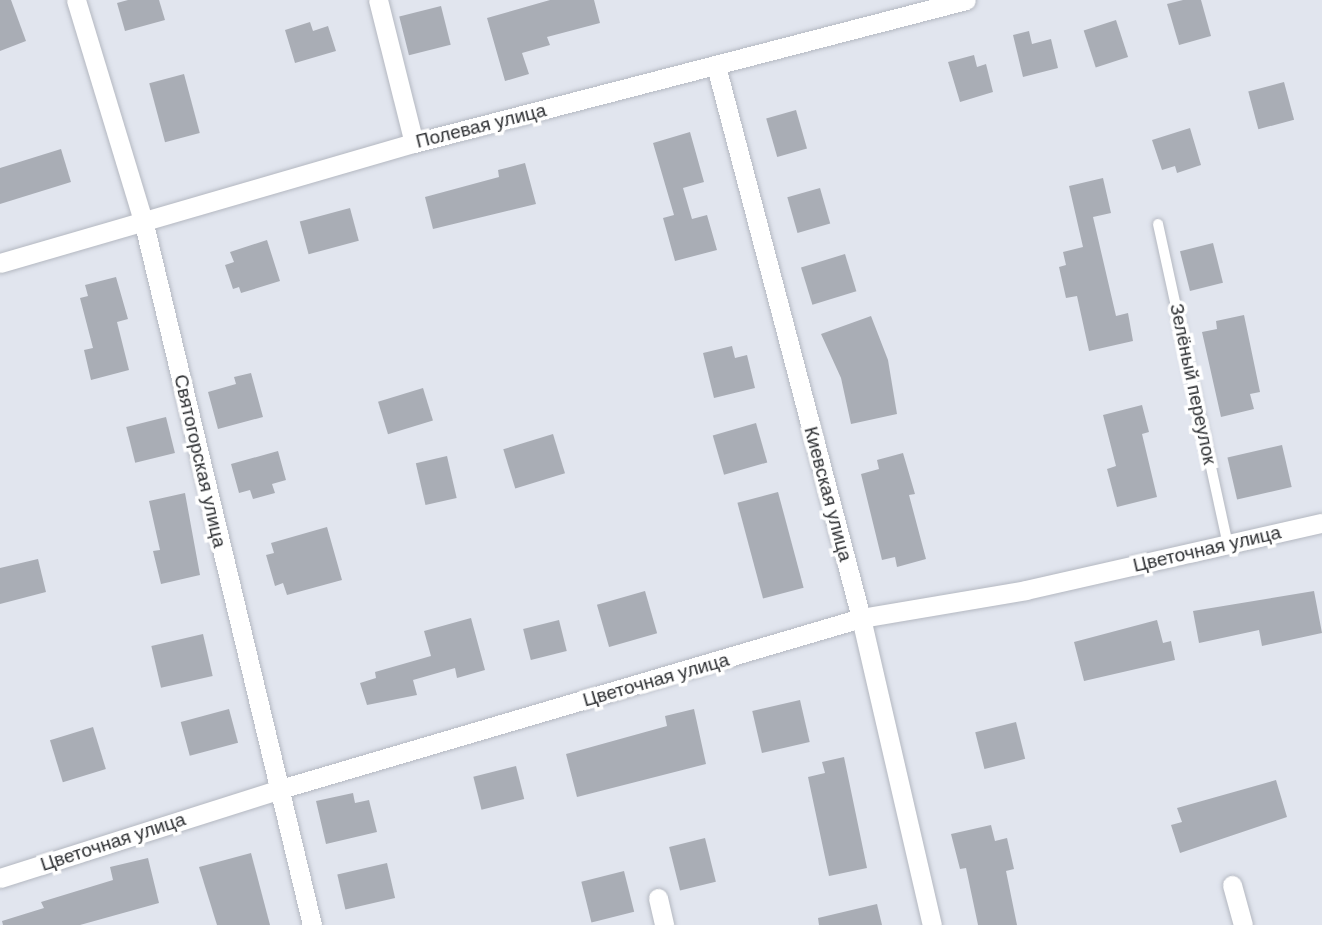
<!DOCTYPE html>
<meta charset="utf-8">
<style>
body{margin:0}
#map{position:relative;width:1322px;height:925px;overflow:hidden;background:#e1e5ee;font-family:"DM Sans",sans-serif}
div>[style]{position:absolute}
.building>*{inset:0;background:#a9adb5;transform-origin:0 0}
.roads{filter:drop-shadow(0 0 2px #b4b8c1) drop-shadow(0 0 2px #b4b8c1)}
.service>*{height:10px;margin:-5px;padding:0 5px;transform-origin:5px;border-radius:5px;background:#fff}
.minor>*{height:19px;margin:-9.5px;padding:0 9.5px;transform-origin:9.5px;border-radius:9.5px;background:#fff}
span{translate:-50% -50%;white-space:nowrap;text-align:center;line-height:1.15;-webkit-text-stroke:7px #fff;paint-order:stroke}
.street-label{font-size:19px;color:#2f3134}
</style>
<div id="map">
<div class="building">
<i style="clip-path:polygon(0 0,11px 0,26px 41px,0 51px)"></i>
<i style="clip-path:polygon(128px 0,159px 0,165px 20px,125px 31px,117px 3px)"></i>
<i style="clip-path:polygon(550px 0,594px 0,600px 23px,547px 37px,550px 45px,522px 53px,529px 74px,505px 81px,487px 18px)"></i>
<i style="clip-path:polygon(1183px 0,1201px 0,1211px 36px,1179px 45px,1167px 4px)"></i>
<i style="left:441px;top:6px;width:40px;height:43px;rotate:76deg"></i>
<i style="left:1116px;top:20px;width:39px;height:34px;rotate:72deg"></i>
<i style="clip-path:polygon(310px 22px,313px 31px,328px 26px,336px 51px,295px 63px,285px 30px)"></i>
<i style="clip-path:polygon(1029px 31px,1032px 44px,1051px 39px,1058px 68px,1023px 77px,1013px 35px)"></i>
<i style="clip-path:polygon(974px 55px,977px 67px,986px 64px,993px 92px,960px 102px,948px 62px)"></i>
<i style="left:184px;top:74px;width:61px;height:36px;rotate:75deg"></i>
<i style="left:1284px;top:82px;width:39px;height:37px;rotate:75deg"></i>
<i style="left:796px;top:110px;width:40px;height:31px;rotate:74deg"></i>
<i style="clip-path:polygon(1190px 128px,1201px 165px,1177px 173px,1175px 166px,1162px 170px,1152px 140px)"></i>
<i style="clip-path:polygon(690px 132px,704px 182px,683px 188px,692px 219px,707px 215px,717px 250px,675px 261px,663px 218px,674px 215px,653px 143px)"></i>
<i style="clip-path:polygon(61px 149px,71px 182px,0 204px,0 168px)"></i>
<i style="clip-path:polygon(525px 163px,536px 204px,433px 229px,425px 197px,499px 177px,498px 170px)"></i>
<i style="clip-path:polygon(1103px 178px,1111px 213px,1093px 217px,1116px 316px,1128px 313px,1133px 341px,1089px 351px,1077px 296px,1066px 298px,1059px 267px,1066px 265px,1063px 252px,1083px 247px,1069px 186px)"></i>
<i style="left:820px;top:188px;width:37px;height:34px;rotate:74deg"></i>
<i style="left:350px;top:208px;width:34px;height:52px;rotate:75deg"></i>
<i style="clip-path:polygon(267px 240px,280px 281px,241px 293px,239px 287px,233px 289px,225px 265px,234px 262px,230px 252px)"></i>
<i style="left:1213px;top:243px;width:41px;height:34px;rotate:76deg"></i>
<i style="left:845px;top:254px;width:39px;height:46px;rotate:73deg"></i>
<i style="clip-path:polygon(116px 277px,128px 319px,117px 322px,129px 370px,91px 380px,84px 350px,93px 348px,80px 298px,88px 296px,85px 285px)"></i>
<i style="clip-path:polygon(1244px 315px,1260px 392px,1250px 394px,1254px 409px,1221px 417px,1202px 332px,1217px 329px,1216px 321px)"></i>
<i style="clip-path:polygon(871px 316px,888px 360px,897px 414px,851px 424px,841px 378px,821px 334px)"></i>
<i style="clip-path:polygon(732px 346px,735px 358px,747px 355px,755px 388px,714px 398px,703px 353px)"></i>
<i style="clip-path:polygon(251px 373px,263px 417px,218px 429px,208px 392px,236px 384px,234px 377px)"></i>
<i style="left:423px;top:388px;width:34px;height:47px;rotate:73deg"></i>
<i style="clip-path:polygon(1142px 405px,1149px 432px,1142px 434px,1157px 497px,1117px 507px,1107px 469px,1116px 466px,1103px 415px)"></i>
<i style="left:166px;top:417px;width:37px;height:41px;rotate:76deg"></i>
<i style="left:756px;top:423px;width:41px;height:45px;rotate:74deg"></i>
<i style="left:553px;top:434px;width:41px;height:52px;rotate:73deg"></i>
<i style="left:1282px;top:445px;width:43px;height:56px;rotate:77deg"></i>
<i style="clip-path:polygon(278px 451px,286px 480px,272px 484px,275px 493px,253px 499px,250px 490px,239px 493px,231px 464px)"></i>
<i style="clip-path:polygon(903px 453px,915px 494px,909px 495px,926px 559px,897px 567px,895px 557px,882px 560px,861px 474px,879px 469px,877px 460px)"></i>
<i style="left:447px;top:456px;width:43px;height:32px;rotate:77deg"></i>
<i style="left:778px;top:492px;width:99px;height:42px;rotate:75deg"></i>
<i style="clip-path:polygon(185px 493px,200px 575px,161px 584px,153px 551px,160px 550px,149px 501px)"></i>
<i style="clip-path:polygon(327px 527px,342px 580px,287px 595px,283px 583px,275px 586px,266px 555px,274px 553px,271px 543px)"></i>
<i style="clip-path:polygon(38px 559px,46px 592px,0 604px,0 568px)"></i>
<i style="left:645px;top:591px;width:44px;height:50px;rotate:74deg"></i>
<i style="clip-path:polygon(1314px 591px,1322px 633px,1262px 646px,1259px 630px,1199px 643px,1193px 611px)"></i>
<i style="clip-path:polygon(471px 618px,485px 670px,457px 678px,455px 668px,413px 680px,417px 695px,367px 705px,360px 683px,376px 678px,375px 672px,431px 656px,424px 631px)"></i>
<i style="left:559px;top:620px;width:32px;height:37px;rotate:76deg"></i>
<i style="clip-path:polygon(1157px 620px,1163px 643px,1171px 641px,1175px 660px,1084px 681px,1074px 642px)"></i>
<i style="left:203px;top:634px;width:43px;height:53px;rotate:77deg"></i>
<i style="left:800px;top:700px;width:43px;height:49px;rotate:77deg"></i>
<i style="left:229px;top:709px;width:35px;height:50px;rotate:75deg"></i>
<i style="clip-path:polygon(694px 709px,706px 764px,577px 797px,566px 754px,667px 726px,665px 716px)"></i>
<i style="left:1016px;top:722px;width:38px;height:42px;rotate:76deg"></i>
<i style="left:93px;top:727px;width:44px;height:45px;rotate:73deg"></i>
<i style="clip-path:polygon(844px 757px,867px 868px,829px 876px,808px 777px,825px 773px,822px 762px)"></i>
<i style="left:516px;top:766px;width:34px;height:44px;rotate:76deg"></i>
<i style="clip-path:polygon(1276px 780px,1287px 817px,1180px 853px,1171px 825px,1182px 822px,1177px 808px)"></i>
<i style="clip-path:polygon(353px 793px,355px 803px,369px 800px,377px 832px,326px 844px,316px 801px)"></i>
<i style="clip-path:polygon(991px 825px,995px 841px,1007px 838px,1014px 869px,1006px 871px,1017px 925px,978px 925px,966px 868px,960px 869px,951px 834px)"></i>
<i style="left:705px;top:838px;width:45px;height:37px;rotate:76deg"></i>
<i style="clip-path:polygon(251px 853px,270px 925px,217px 925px,199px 867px)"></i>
<i style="clip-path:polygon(148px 858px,159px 903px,80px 925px,3px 925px,2px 921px,44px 908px,41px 902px,113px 880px,110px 867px)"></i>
<i style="left:387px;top:863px;width:36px;height:51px;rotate:77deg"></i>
<i style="left:624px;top:871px;width:42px;height:44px;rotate:76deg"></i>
<i style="clip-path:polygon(877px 904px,882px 925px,819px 925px,818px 918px)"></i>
</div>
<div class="roads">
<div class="service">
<i style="left:1158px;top:224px;width:328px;rotate:77.7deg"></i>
</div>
<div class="minor">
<i style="left:76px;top:0;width:230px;rotate:73.1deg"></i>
<i style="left:143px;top:220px;width:725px;rotate:76.52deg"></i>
<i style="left:378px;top:0;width:147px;rotate:75.9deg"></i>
<i style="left:716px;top:66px;width:571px;rotate:75.28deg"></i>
<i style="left:861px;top:618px;width:315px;rotate:77deg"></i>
<i style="left:0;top:263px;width:431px;rotate:-16.2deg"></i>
<i style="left:414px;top:143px;width:570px;rotate:-14.52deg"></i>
<i style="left:0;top:878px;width:291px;rotate:-17.6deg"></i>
<i style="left:277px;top:790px;width:609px;rotate:-16.41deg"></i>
<i style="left:861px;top:618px;width:167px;rotate:-9.6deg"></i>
<i style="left:1026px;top:590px;width:303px;rotate:-12.8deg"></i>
<i style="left:1232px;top:885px;width:41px;rotate:74.6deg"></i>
<i style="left:658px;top:898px;width:28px;rotate:77deg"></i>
</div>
</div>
<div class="street-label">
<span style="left:481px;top:126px;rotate:-14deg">Полевая улица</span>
<span style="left:1193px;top:384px;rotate:78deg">Зелёный переулок</span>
<span style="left:200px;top:461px;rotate:77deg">Святогорская улица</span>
<span style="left:828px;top:494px;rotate:75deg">Киевская улица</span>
<span style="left:1207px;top:549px;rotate:-13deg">Цветочная улица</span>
<span style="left:656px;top:680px;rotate:-16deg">Цветочная улица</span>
<span style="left:113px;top:842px;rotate:-18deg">Цветочная улица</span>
</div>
</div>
